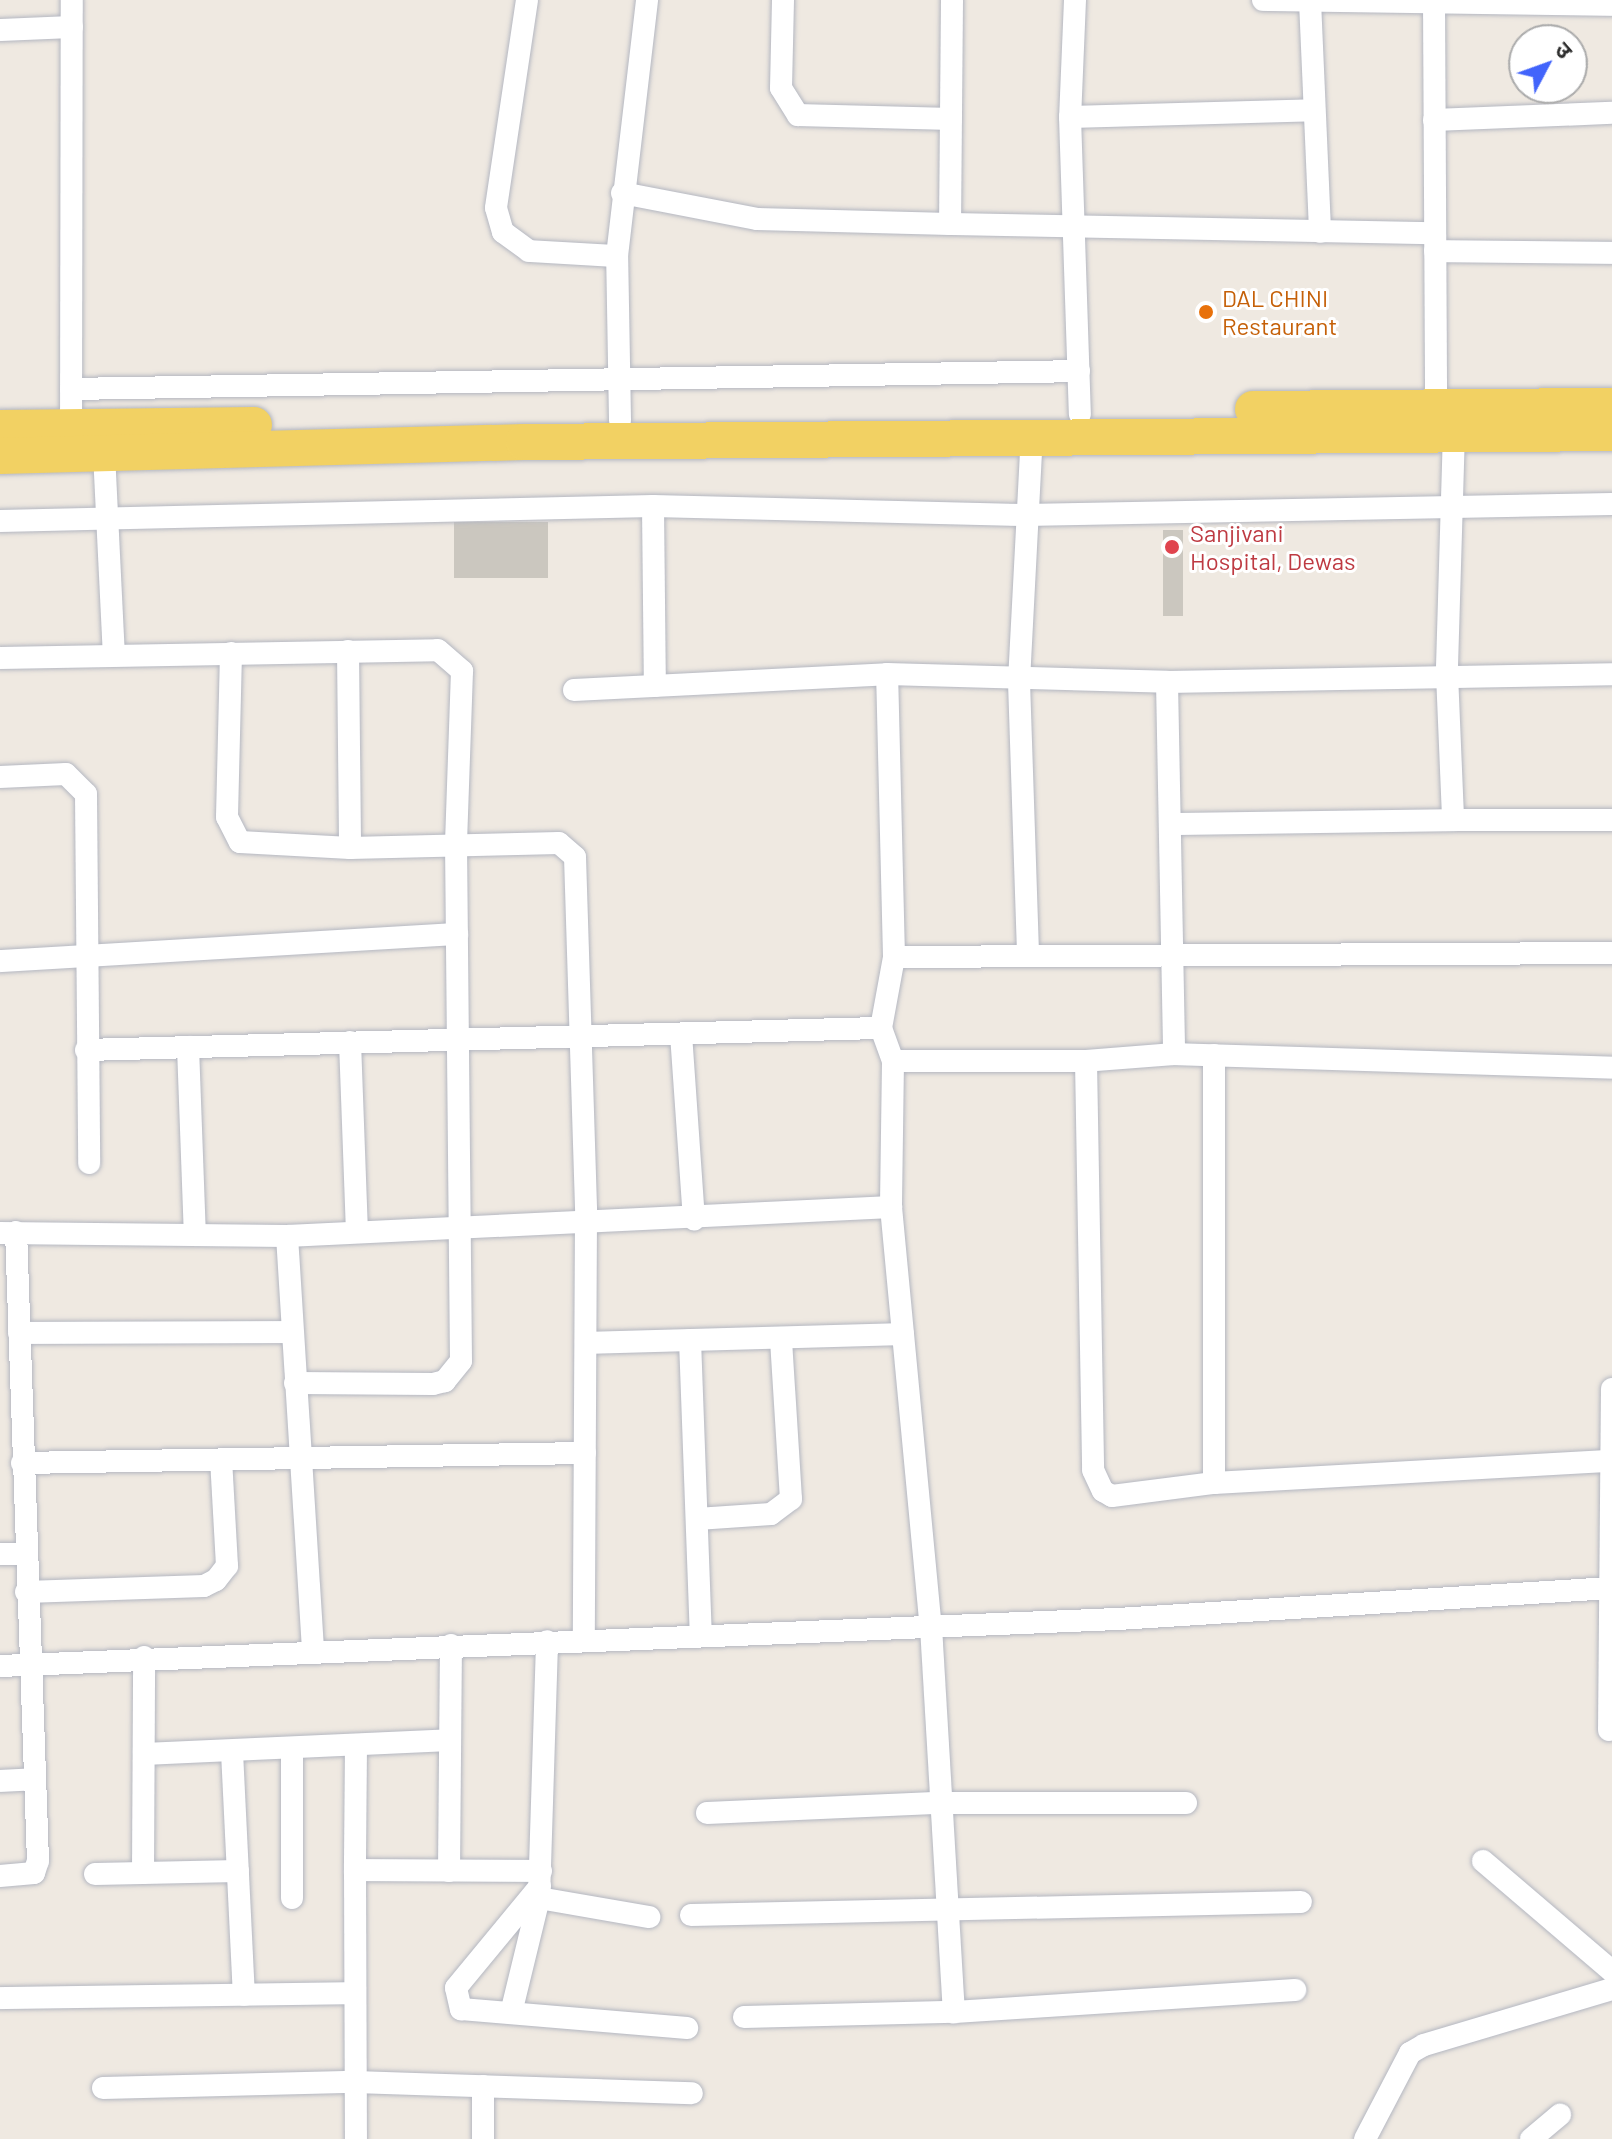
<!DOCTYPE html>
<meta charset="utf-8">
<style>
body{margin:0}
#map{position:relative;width:1612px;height:2139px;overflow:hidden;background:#efe9e1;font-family:Barlow,"Noto Sans Devanagari",sans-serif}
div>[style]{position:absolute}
.building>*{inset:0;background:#cbc7bf;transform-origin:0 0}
.roads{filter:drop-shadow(0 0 2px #b4b7c1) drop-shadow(0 0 2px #b4b7c1)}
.minor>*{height:22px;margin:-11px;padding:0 11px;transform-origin:11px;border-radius:11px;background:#fff}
.primary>*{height:36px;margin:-18px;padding:0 18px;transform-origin:18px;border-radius:18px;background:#f2d163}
.dots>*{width:22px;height:22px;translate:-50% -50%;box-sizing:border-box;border:4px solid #fff;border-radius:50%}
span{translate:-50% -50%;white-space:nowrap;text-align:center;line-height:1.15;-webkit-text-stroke:6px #fff;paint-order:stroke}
.food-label{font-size:24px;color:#c56008}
.left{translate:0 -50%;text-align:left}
.health-label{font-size:24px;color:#be3a42}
.north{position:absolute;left:1508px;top:24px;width:80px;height:80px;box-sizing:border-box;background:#fff;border:2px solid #ababab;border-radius:50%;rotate:49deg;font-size:22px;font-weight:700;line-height:32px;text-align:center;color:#2e2e2e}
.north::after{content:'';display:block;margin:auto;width:28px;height:36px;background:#4264fb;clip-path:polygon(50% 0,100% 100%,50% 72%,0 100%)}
</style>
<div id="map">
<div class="building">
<i style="left:548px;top:522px;width:56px;height:94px;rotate:90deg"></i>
<i style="left:1163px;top:530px;width:20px;height:86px"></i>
</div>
<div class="roads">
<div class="minor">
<i style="left:527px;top:0;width:210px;rotate:98.5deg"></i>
<i style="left:496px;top:208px;width:25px;rotate:74deg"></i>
<i style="left:503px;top:232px;width:32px;rotate:36deg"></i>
<i style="left:529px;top:251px;width:88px;rotate:3.3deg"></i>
<i style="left:783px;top:0;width:88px;rotate:91.3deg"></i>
<i style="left:781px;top:88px;width:32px;rotate:58deg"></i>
<i style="left:798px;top:115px;width:153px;rotate:1.5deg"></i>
<i style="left:952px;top:0;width:224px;rotate:90.5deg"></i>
<i style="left:950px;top:224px;width:485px;rotate:1.1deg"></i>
<i style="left:1075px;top:0;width:117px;rotate:92.4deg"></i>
<i style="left:1070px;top:117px;width:297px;rotate:88.1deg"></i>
<i style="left:1263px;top:0;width:349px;rotate:0.8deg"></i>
<i style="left:1434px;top:0;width:404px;rotate:89.7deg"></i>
<i style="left:1310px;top:1px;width:231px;rotate:87.5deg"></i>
<i style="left:0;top:30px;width:72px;rotate:-2.4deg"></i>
<i style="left:1070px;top:117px;width:244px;rotate:-1.6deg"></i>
<i style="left:1434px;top:120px;width:178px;rotate:-2.3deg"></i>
<i style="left:622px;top:193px;width:137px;rotate:10.9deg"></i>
<i style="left:757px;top:219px;width:193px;rotate:1.5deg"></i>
<i style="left:1435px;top:251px;width:177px;rotate:0.6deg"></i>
<i style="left:71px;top:389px;width:1008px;rotate:-1.02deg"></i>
<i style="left:620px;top:420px;width:164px;rotate:-91deg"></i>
<i style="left:617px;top:256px;width:258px;rotate:-83.3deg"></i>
<i style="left:71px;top:427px;width:427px;rotate:-89.9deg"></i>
<i style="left:1454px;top:431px;width:243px;rotate:91.7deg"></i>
<i style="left:1447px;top:674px;width:146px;rotate:87.6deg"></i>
<i style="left:1453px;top:820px;width:159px"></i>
<i style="left:104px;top:453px;width:202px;rotate:87.2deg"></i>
<i style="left:653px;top:506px;width:180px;rotate:89.4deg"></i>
<i style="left:0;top:521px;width:653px;rotate:-1.32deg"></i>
<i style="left:653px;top:506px;width:372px;rotate:1.4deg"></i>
<i style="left:1025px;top:515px;width:587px;rotate:-1.07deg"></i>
<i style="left:348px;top:651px;width:197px;rotate:89.4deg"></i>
<i style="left:231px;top:653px;width:164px;rotate:91.4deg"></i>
<i style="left:227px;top:817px;width:28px;rotate:63deg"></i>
<i style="left:240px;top:842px;width:110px;rotate:3.1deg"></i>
<i style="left:350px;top:848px;width:209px;rotate:-1.4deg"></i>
<i style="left:559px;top:843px;width:21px;rotate:41deg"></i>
<i style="left:575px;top:857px;width:360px;rotate:88.2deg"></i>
<i style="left:586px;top:1217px;width:423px;rotate:90.3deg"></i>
<i style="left:0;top:658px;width:438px;rotate:-1deg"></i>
<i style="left:438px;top:650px;width:32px;rotate:41deg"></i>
<i style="left:462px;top:671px;width:171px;rotate:92deg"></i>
<i style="left:456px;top:842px;width:519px;rotate:89.45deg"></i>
<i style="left:461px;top:1361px;width:26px;rotate:129deg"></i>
<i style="left:445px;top:1381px;width:12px;rotate:166deg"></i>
<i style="left:433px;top:1384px;width:138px;rotate:-179.6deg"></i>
<i style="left:1167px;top:682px;width:372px;rotate:88.9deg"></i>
<i style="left:1174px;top:1054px;width:438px;rotate:1.8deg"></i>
<i style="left:574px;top:690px;width:313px;rotate:-2.9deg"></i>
<i style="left:887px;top:674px;width:280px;rotate:1.6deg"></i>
<i style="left:1167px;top:682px;width:445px;rotate:-1deg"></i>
<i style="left:0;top:777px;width:66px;rotate:-2.6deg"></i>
<i style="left:66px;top:774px;width:28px;rotate:45deg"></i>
<i style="left:86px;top:794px;width:369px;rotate:89.5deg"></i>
<i style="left:1170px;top:824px;width:283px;rotate:-0.8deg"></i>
<i style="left:1028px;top:953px;width:272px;rotate:-91.9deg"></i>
<i style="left:1019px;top:681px;width:245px;rotate:-87deg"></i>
<i style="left:894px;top:957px;width:718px;rotate:-0.32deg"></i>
<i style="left:0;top:961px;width:458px;rotate:-3.4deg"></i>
<i style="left:881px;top:1028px;width:72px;rotate:-79.6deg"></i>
<i style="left:894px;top:957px;width:283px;rotate:-91.4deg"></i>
<i style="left:681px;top:1034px;width:186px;rotate:86deg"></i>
<i style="left:350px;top:1042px;width:190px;rotate:87.9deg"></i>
<i style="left:188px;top:1047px;width:188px;rotate:87.9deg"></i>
<i style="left:86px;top:1050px;width:795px;rotate:-1.59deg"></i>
<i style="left:881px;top:1028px;width:35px;rotate:70deg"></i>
<i style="left:893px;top:1061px;width:193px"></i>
<i style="left:1174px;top:1054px;width:88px;rotate:175.5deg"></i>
<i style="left:1086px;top:1061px;width:409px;rotate:89deg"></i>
<i style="left:1093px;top:1470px;width:23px;rotate:65deg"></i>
<i style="left:1103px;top:1491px;width:10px;rotate:29deg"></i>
<i style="left:1112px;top:1496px;width:103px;rotate:-7.3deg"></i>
<i style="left:1214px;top:1483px;width:399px;rotate:-3.2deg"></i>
<i style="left:893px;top:1061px;width:146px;rotate:90.8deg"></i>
<i style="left:891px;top:1207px;width:422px;rotate:84.6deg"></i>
<i style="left:931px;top:1627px;width:386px;rotate:86.6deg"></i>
<i style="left:0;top:1233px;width:287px;rotate:0.6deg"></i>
<i style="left:287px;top:1236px;width:605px;rotate:-2.75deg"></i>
<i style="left:287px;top:1236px;width:415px;rotate:86.4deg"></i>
<i style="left:19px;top:1333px;width:273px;rotate:-0.2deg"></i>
<i style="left:690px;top:1340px;width:295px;rotate:87.9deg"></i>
<i style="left:586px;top:1343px;width:317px;rotate:-1.6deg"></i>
<i style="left:22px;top:1463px;width:563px;rotate:-1.02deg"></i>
<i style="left:1214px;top:1483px;width:428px;rotate:-90deg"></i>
<i style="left:697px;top:1519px;width:74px;rotate:-3.9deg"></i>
<i style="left:771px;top:1514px;width:25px;rotate:-37deg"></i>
<i style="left:791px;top:1499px;width:161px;rotate:-93.6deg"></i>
<i style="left:0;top:1554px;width:25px"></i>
<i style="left:26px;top:1592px;width:178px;rotate:-1.9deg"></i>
<i style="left:204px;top:1586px;width:13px;rotate:-27deg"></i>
<i style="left:216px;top:1580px;width:18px;rotate:-52deg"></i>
<i style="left:227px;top:1566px;width:106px;rotate:-93.2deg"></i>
<i style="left:0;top:1666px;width:1119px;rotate:-2.41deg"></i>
<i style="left:1118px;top:1619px;width:495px;rotate:-3.6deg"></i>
<i style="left:1609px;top:1730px;width:341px;rotate:-89.5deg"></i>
<i style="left:356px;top:1745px;width:125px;rotate:90.5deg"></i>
<i style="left:355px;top:1870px;width:186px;rotate:0.3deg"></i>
<i style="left:232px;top:1752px;width:243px;rotate:87.2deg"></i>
<i style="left:144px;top:1754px;width:306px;rotate:-2.6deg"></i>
<i style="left:0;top:1781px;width:33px;rotate:-3deg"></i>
<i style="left:707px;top:1813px;width:233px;rotate:-2.5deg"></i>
<i style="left:940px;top:1803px;width:246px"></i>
<i style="left:1483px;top:1861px;width:170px;rotate:40.5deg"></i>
<i style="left:355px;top:1870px;width:269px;rotate:89.8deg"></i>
<i style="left:449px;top:1871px;width:226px;rotate:-89.5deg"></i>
<i style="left:143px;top:1873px;width:216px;rotate:-89.7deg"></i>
<i style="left:95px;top:1874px;width:143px;rotate:-1.2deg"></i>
<i style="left:0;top:1876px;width:34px;rotate:-5deg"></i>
<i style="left:34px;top:1873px;width:13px;rotate:-72deg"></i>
<i style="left:38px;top:1861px;width:629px;rotate:-92deg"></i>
<i style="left:540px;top:1886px;width:132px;rotate:129.5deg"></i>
<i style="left:456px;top:1988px;width:22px;rotate:77deg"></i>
<i style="left:461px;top:2009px;width:227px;rotate:4.8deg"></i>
<i style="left:292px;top:1898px;width:150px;rotate:-90deg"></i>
<i style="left:539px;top:1898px;width:112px;rotate:9.8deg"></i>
<i style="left:691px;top:1915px;width:610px;rotate:-1.22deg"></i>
<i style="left:0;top:1998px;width:353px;rotate:-0.8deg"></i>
<i style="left:511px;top:2013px;width:118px;rotate:-76.3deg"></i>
<i style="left:539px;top:1898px;width:257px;rotate:-88.2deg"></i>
<i style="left:744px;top:2017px;width:210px;rotate:-1.4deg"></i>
<i style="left:954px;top:2012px;width:342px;rotate:-3.7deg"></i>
<i style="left:103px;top:2088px;width:252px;rotate:-1.4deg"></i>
<i style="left:355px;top:2082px;width:337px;rotate:1.9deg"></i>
<i style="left:483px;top:2139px;width:53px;rotate:-90deg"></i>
<i style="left:1365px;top:2139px;width:97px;rotate:-62.4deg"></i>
<i style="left:1410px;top:2053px;width:16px;rotate:-30deg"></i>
<i style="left:1424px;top:2045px;width:196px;rotate:-16.6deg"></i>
<i style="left:1531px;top:2139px;width:38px;rotate:-40deg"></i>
</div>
<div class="primary">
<i style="left:1253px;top:409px;width:359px;rotate:-0.5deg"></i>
<i style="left:0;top:428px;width:254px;rotate:-0.7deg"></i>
<i style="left:0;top:456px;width:524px;rotate:-1.53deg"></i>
<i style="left:524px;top:442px;width:1088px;rotate:-0.47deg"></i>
</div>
</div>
<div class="dots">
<i style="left:1206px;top:312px;background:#e8710a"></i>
<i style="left:1172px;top:547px;background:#e0444e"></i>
</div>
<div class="food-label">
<span class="left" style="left:1222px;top:312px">DAL CHINI<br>Restaurant</span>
</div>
<div class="health-label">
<span class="left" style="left:1190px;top:547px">Sanjivani<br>Hospital, Dewas</span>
</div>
<div class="north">उ</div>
</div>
